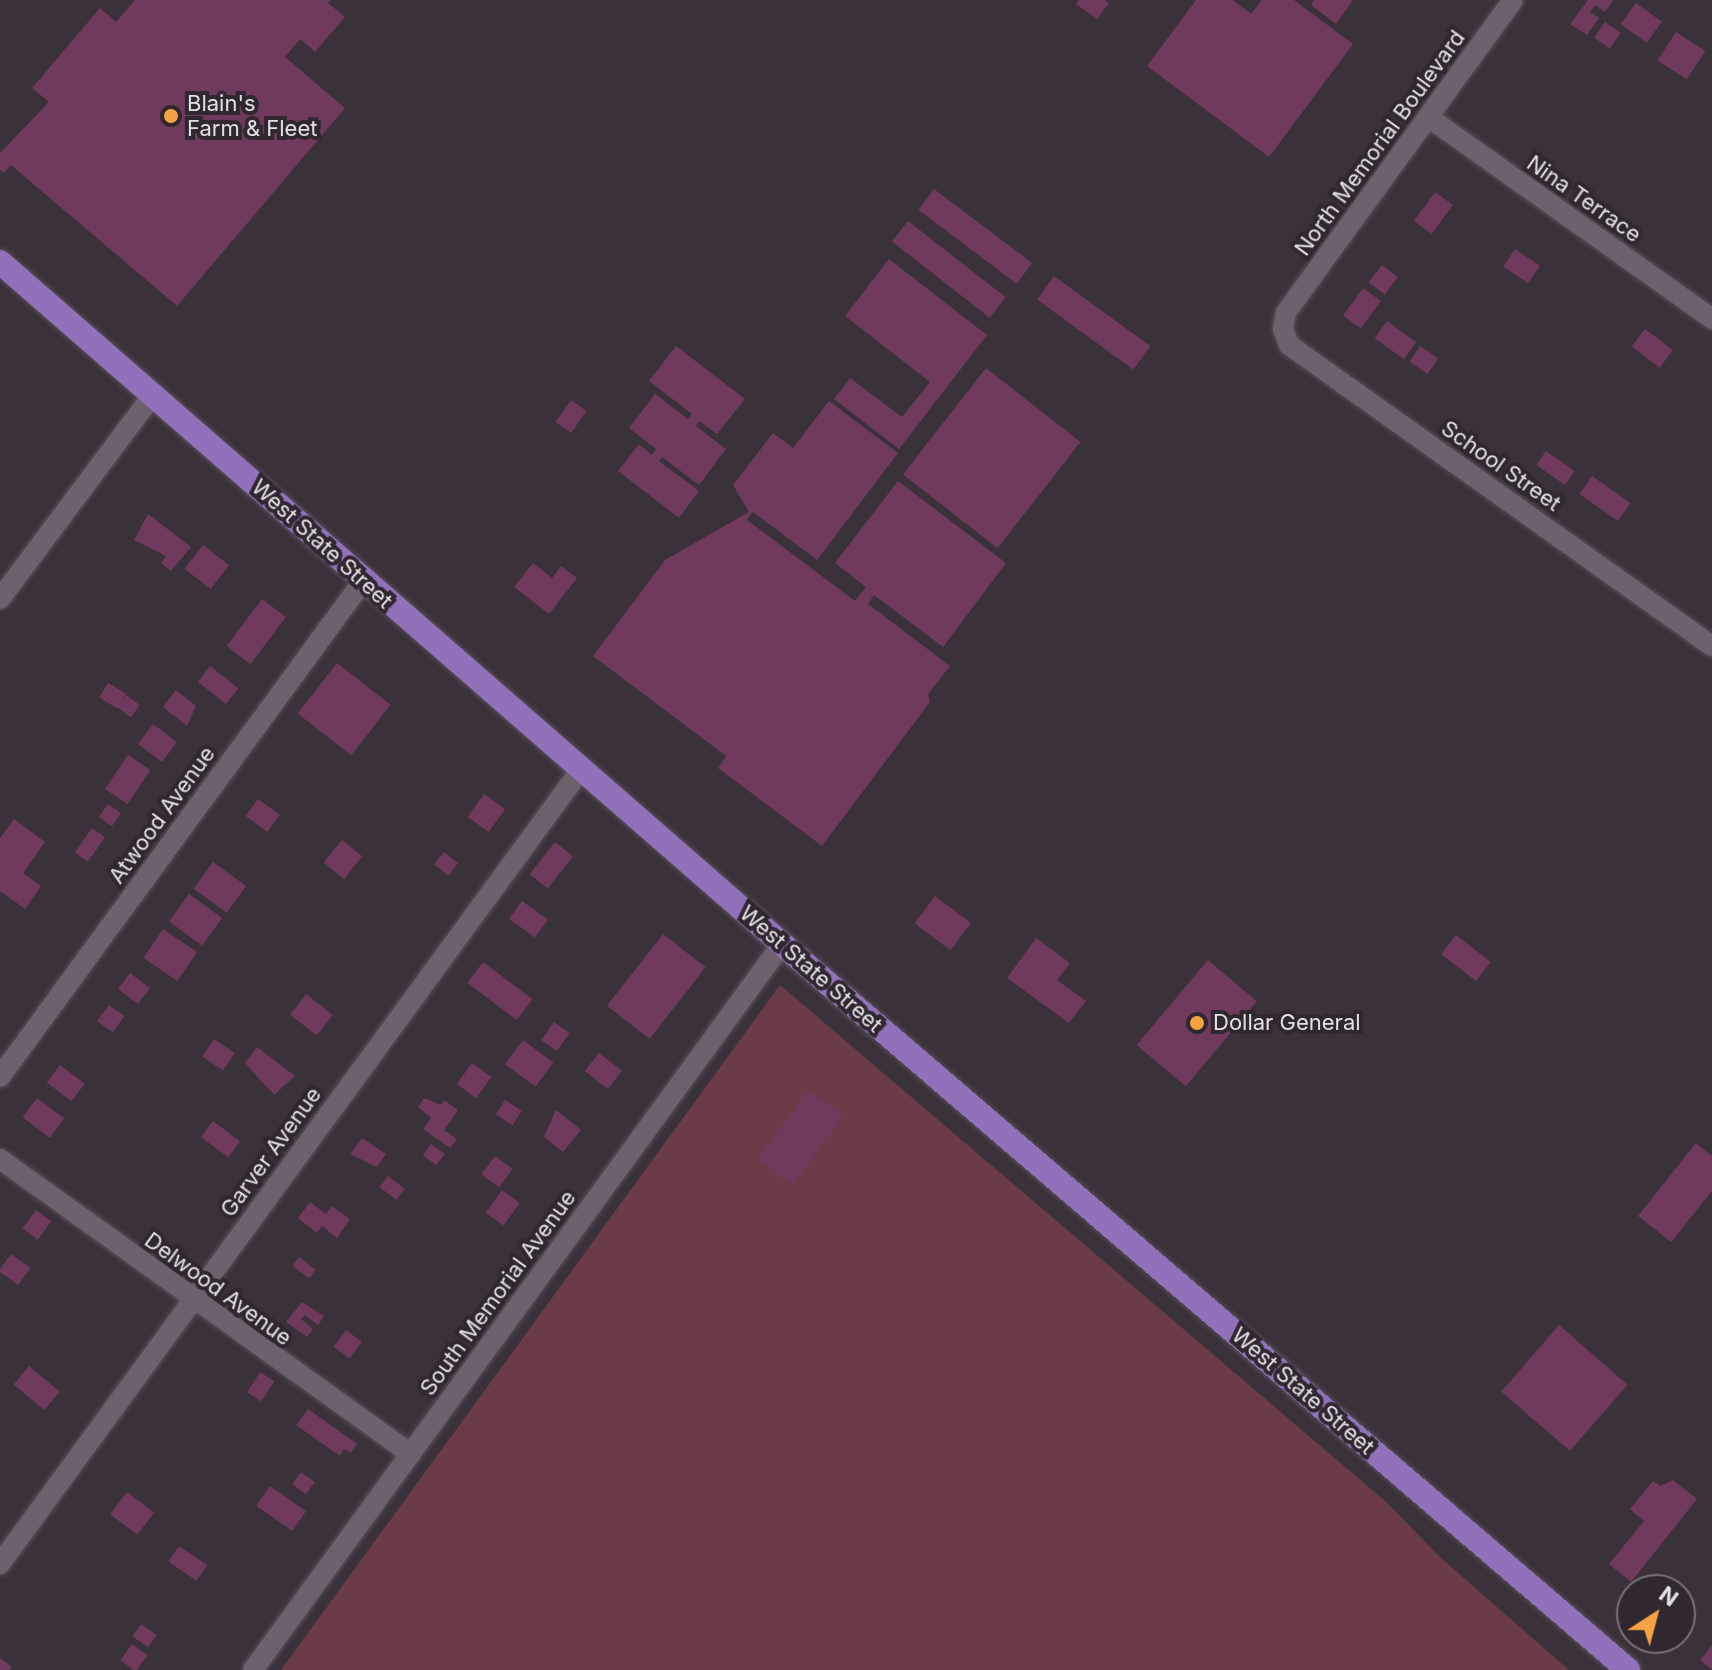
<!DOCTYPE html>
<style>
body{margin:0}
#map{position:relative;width:1712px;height:1670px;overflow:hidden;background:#3a313b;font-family:Inter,sans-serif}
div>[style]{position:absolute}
.green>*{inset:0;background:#6c3b48}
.building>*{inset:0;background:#703a5c;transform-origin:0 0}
.roads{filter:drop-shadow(0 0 2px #584f59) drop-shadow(0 0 2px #584f59)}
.minor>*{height:20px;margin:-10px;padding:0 10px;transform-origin:10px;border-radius:10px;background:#6c616d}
.primary>*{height:24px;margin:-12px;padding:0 12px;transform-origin:12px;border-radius:12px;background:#9271bb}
.dots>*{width:22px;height:22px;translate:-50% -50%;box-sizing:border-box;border:4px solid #302731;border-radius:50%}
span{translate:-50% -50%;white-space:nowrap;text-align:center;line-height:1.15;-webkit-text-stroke:8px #302731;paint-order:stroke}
.poi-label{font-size:22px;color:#e4dee5}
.left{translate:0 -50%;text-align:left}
.street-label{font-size:22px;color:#e4dee5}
.north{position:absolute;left:1616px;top:1574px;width:80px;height:80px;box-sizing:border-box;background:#302731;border:2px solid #787079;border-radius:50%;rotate:36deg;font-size:22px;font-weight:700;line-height:32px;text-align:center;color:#e4dee5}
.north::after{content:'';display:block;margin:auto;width:28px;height:36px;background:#f4a344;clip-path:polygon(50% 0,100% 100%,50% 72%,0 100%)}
</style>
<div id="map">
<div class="green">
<i style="clip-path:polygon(780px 985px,1385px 1501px,1441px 1558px,1569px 1670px,281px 1670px)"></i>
</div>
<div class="building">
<i style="clip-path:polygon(135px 0,331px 0,328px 3px,345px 17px,315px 52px,300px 39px,285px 57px,345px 108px,177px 306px,11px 165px,4px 173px,0 170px,0 153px,49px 102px,32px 88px,100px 8px,116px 22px)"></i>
<i style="clip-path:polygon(1079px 0,1105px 0,1109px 3px,1097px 19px,1076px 4px)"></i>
<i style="clip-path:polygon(1196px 0,1233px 0,1251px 14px,1262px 0,1294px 0,1353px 44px,1269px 157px,1147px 66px)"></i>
<i style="clip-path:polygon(1314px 0,1353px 0,1336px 24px,1311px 5px)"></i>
<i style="clip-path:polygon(1588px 0,1613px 0,1605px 12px,1595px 5px,1590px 12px,1599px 18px,1587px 35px,1570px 24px)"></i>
<i style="left:1636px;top:3px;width:32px;height:26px;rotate:36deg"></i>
<i style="left:1605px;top:22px;width:19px;height:19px;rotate:35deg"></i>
<i style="left:1676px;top:32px;width:35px;height:34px;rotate:33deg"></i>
<i style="left:934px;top:189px;width:123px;height:26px;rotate:37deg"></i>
<i style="left:1435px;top:192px;width:22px;height:36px;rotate:36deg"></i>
<i style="left:908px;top:221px;width:124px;height:26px;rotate:38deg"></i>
<i style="left:1515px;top:249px;width:30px;height:21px;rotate:34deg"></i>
<i style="clip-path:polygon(889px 259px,987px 335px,899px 449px,834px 399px,850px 378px,902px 417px,930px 382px,845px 316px)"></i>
<i style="left:1382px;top:265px;width:20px;height:22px;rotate:37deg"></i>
<i style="left:1054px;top:276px;width:119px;height:29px;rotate:36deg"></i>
<i style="left:1363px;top:288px;width:22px;height:34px;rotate:36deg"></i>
<i style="left:1387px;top:321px;width:36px;height:21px;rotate:36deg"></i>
<i style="left:1645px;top:329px;width:35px;height:22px;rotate:37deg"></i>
<i style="clip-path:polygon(676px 346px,745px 399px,717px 434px,699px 421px,696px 426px,726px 449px,699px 485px,662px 457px,659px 461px,699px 491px,679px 518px,618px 471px,639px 444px,652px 455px,656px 449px,629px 428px,655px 394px,688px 419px,692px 414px,649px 381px)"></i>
<i style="left:1420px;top:346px;width:22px;height:19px;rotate:34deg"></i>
<i style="left:986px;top:368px;width:120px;height:135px;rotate:38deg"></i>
<i style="left:571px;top:400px;width:19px;height:27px;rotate:35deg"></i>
<i style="clip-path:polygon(829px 401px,898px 453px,817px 560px,753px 512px,747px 520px,855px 601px,866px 587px,835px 563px,898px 481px,1006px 563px,943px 647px,874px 595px,868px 604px,950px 666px,928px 694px,930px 702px,822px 846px,718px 768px,726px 756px,593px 656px,665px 560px,749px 512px,733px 485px,773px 433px,793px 448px)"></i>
<i style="left:1546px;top:451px;width:35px;height:17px;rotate:35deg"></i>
<i style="left:1592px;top:476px;width:47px;height:22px;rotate:35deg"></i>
<i style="clip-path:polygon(148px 514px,191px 547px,171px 571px,161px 563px,166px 556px,134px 540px)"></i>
<i style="left:203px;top:545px;width:33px;height:30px;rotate:38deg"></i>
<i style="clip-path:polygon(533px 563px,552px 578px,561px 566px,577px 578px,549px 614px,514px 587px)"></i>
<i style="left:262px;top:599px;width:30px;height:59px;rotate:37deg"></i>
<i style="left:337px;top:663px;width:68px;height:64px;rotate:38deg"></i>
<i style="left:210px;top:666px;width:36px;height:20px;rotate:38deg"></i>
<i style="left:108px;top:683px;width:21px;height:17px;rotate:31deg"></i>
<i style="clip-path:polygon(176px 690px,196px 706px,187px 726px,163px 707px)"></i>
<i style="left:126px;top:695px;width:17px;height:15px;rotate:36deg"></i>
<i style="left:153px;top:724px;width:30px;height:25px;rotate:37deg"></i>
<i style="left:128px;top:755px;width:27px;height:41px;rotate:34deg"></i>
<i style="left:484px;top:794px;width:26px;height:28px;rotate:36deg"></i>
<i style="left:258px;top:799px;width:27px;height:21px;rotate:36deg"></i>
<i style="left:108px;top:804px;width:16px;height:16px;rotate:35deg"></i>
<i style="clip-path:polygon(14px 819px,45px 842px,23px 873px,41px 886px,25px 909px,0 891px,0 838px)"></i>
<i style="left:92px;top:828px;width:16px;height:30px;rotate:35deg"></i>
<i style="left:342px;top:840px;width:26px;height:29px;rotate:39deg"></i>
<i style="left:555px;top:842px;width:23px;height:41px;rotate:38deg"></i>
<i style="left:444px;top:852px;width:18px;height:16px;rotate:38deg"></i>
<i style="left:213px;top:862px;width:41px;height:33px;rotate:36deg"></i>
<i style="left:189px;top:894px;width:41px;height:34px;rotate:36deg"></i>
<i style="left:935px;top:896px;width:45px;height:34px;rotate:37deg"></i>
<i style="left:522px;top:901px;width:32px;height:22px;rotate:36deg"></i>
<i style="left:163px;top:929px;width:41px;height:35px;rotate:34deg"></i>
<i style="left:663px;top:934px;width:54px;height:91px;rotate:38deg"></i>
<i style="left:1456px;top:935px;width:44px;height:24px;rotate:38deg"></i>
<i style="clip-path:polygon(1036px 938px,1070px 963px,1057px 980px,1086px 1001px,1069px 1023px,1007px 978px)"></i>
<i style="left:1208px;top:960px;width:64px;height:111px;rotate:40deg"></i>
<i style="left:483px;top:962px;width:62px;height:26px;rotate:37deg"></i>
<i style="left:130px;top:973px;width:25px;height:20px;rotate:37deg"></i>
<i style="left:306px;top:994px;width:34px;height:26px;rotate:38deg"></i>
<i style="left:109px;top:1005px;width:19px;height:20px;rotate:36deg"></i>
<i style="left:554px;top:1022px;width:19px;height:22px;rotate:35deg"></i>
<i style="left:214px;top:1039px;width:25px;height:21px;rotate:34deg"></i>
<i style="left:523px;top:1040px;width:38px;height:30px;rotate:37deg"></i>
<i style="clip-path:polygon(257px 1047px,295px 1076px,274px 1095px,245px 1063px)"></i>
<i style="left:599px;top:1053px;width:29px;height:23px;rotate:38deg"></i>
<i style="left:472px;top:1063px;width:24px;height:26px;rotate:36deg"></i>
<i style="left:60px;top:1065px;width:31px;height:22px;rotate:37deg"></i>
<i style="left:808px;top:1090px;width:44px;height:86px;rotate:36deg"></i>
<i style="left:37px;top:1098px;width:34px;height:24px;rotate:37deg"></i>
<i style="clip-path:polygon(424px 1098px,441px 1105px,444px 1100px,458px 1110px,444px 1130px,457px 1139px,450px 1148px,423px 1129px,431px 1118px,418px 1107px)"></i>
<i style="left:505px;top:1100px;width:20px;height:17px;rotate:33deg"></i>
<i style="clip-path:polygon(556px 1110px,581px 1130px,563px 1152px,544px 1137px)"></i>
<i style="left:213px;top:1121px;width:34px;height:20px;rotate:37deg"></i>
<i style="clip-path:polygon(362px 1138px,386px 1154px,377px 1167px,350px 1154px)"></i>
<i style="clip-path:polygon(1696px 1143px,1712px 1156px,1712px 1191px,1671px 1242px,1638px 1216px)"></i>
<i style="left:431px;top:1144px;width:17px;height:14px;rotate:36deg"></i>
<i style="left:495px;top:1156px;width:22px;height:23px;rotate:36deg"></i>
<i style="left:388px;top:1176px;width:21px;height:14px;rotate:37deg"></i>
<i style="left:502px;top:1190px;width:22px;height:28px;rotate:36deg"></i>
<i style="clip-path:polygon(310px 1202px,326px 1214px,332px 1206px,350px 1219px,337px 1238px,322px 1226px,317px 1233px,298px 1218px)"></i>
<i style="left:36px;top:1210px;width:19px;height:23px;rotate:36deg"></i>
<i style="left:11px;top:1254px;width:24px;height:21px;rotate:36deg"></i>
<i style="left:299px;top:1257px;width:21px;height:11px;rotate:37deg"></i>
<i style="clip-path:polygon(302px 1302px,324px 1316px,318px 1325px,305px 1315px,301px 1319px,313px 1329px,307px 1337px,286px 1322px)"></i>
<i style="left:1559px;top:1325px;width:91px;height:88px;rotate:41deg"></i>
<i style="left:346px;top:1330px;width:20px;height:21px;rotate:37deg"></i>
<i style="left:29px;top:1366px;width:40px;height:24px;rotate:40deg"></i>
<i style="left:260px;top:1372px;width:17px;height:24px;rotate:33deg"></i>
<i style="clip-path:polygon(308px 1409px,357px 1444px,351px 1453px,344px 1449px,340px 1456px,296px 1425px)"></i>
<i style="left:301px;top:1472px;width:17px;height:15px;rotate:36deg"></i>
<i style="clip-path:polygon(1673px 1480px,1697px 1499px,1631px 1582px,1609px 1564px,1644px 1521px,1630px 1509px,1653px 1481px,1660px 1486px)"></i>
<i style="left:270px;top:1486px;width:44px;height:24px;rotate:35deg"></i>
<i style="left:127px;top:1492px;width:34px;height:28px;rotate:37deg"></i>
<i style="left:179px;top:1546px;width:34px;height:19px;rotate:34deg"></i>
<i style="left:141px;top:1624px;width:19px;height:15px;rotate:35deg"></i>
<i style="left:132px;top:1644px;width:19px;height:20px;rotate:36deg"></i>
<i style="clip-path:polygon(1712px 1645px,1712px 1670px,1700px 1660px)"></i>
<i style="clip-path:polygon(0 1658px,12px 1667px,10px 1670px,0 1670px)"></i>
</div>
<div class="roads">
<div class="minor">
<i style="left:1513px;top:0;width:387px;rotate:126deg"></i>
<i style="left:1286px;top:313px;width:16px;rotate:101deg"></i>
<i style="left:1283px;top:329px;width:17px;rotate:69deg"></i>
<i style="left:1289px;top:345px;width:519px;rotate:35.44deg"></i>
<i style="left:1428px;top:117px;width:349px;rotate:35.4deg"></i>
<i style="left:0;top:599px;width:257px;rotate:-53.2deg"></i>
<i style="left:0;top:1077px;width:615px;rotate:-53.8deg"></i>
<i style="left:0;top:1159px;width:506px;rotate:35.67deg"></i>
<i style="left:0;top:1564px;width:986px;rotate:-53.83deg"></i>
<i style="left:253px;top:1670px;width:898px;rotate:-53.92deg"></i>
</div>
<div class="primary">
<i style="left:0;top:262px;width:1038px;rotate:41.09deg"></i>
<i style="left:782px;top:944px;width:1115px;rotate:40.63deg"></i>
</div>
</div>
<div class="dots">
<i style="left:171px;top:116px;background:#f4a344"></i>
<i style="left:1197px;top:1023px;background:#f4a344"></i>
</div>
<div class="poi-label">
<span class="left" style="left:187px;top:116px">Blain's<br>Farm &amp; Fleet</span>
<span class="left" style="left:1213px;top:1023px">Dollar General</span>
</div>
<div class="street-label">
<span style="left:1380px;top:143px;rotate:-54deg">North Memorial Boulevard</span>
<span style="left:1584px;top:199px;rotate:35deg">Nina Terrace</span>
<span style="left:1501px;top:466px;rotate:35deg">School Street</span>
<span style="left:322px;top:544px;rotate:42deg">West State Street</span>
<span style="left:162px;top:815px;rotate:-54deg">Atwood Avenue</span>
<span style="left:811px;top:969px;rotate:41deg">West State Street</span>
<span style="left:271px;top:1152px;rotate:-54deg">Garver Avenue</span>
<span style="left:218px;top:1289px;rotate:36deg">Delwood Avenue</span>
<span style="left:498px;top:1293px;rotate:-54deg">South Memorial Avenue</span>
<span style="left:1303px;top:1391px;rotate:41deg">West State Street</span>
</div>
<div class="north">N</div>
</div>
